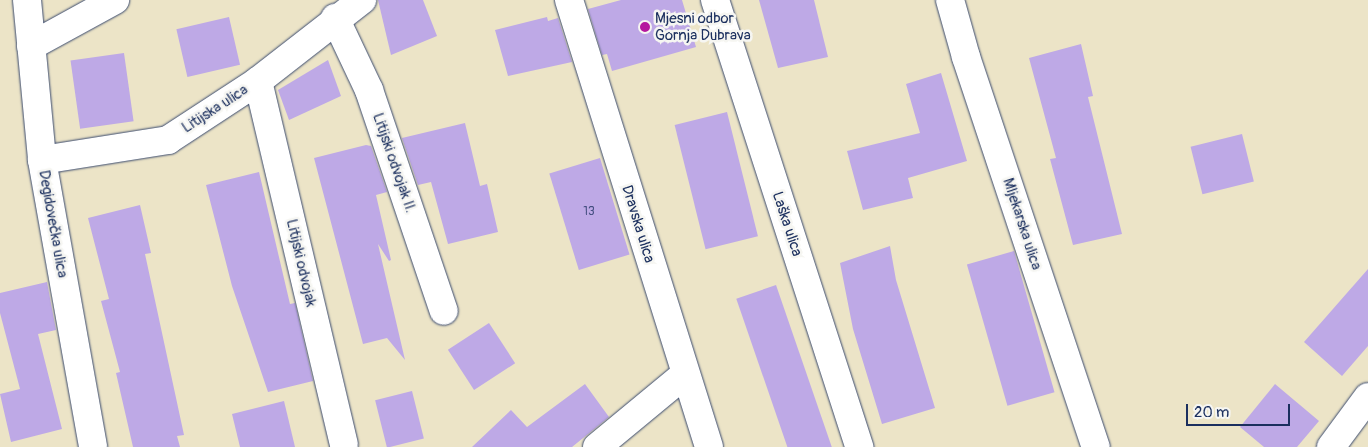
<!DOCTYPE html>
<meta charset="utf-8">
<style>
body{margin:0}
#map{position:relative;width:1368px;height:447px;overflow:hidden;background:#ece4c7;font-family:Pangolin,sans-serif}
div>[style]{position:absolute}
.building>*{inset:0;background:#bea9e6;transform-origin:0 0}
.roads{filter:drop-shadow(0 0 1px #3a4a6e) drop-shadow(0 0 1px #3a4a6e)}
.minor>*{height:28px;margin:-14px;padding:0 14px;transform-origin:14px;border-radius:14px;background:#fff}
.dots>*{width:14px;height:14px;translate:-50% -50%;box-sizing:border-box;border:2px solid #f6f6f2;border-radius:50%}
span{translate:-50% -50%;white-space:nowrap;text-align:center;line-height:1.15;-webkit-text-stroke:5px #f6f6f2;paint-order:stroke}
.number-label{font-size:12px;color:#444e80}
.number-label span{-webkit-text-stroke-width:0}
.poi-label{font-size:15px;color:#1b2f5e}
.left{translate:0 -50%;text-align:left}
.street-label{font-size:15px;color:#1b2f5e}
.scale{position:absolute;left:1186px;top:404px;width:104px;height:22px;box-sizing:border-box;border:2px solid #1b2f5e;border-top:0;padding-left:6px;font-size:15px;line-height:18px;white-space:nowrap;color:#1b2f5e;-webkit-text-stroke:4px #f6f6f2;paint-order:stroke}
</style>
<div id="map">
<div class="building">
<i style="clip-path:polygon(378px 0,423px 0,437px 36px,391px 55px)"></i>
<i style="clip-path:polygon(621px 0,682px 0,696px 47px,612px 71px,607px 54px,602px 55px,588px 9px)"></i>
<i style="clip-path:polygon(759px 0,814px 0,828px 57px,778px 68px)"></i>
<i style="left:229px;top:17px;width:49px;height:54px;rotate:77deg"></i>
<i style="clip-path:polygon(547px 17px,548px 21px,558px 18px,572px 62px,508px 76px,495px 30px)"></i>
<i style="clip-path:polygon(1081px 44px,1093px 96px,1088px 97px,1122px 234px,1073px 245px,1050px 159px,1056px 158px,1029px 58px)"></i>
<i style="left:124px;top:53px;width:69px;height:54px;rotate:82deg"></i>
<i style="clip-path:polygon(328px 60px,341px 96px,289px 120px,278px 90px)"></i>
<i style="clip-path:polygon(941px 73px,967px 161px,908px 178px,913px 198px,863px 210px,847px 151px,920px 133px,906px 84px)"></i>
<i style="left:727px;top:112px;width:128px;height:54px;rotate:76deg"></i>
<i style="clip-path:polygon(465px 123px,480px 186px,487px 184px,498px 232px,448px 244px,431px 182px,418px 185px,402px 138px)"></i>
<i style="left:1242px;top:134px;width:49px;height:53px;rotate:76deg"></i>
<i style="clip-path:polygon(366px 145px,371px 146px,387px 192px,376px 195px,391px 260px,389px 261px,378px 244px,405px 360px,387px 338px,363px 344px,314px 158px)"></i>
<i style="left:600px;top:158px;width:101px;height:53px;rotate:73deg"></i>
<i style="clip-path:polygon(259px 172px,290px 304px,295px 303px,313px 381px,268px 392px,232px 286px,206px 185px)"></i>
<i style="clip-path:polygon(140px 205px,151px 253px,145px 254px,184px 435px,177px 436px,180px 447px,133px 447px,116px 373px,120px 372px,101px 301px,109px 299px,88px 218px)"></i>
<i style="clip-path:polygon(890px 246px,896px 280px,935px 408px,882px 424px,853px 329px,840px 263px)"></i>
<i style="left:1014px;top:251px;width:147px;height:49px;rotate:74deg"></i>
<i style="clip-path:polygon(1368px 269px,1368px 346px,1342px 376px,1304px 342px)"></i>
<i style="clip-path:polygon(47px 282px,56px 330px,38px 334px,62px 429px,11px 442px,0 394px,20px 389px,0 313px,0 293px)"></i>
<i style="left:776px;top:285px;width:172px;height:42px;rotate:71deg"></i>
<i style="left:489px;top:323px;width:48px;height:49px;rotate:57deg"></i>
<i style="clip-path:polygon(585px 384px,609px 417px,572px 447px,472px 447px,511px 410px,527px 427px)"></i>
<i style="clip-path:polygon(1275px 384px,1319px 421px,1297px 447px,1264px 447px,1240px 427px)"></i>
<i style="left:412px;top:391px;width:49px;height:38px;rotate:76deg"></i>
<i style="clip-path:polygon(284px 401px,295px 447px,240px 447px,232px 414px)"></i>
</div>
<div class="roads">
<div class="minor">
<i style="left:27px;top:0;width:161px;rotate:84.6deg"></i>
<i style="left:42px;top:160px;width:291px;rotate:79.9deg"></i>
<i style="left:569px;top:0;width:468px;rotate:72.6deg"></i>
<i style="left:715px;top:0;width:470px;rotate:72.1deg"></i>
<i style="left:950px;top:0;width:59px;rotate:74.3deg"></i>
<i style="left:966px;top:57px;width:411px;rotate:71.6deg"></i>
<i style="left:335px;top:18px;width:80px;rotate:64.7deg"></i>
<i style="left:369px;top:90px;width:233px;rotate:71.3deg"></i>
<i style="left:31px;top:46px;width:96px;rotate:-28.7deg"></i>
<i style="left:258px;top:81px;width:373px;rotate:76.7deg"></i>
<i style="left:42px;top:160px;width:128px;rotate:-9deg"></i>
<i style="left:168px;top:140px;width:108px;rotate:-33.2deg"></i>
<i style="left:258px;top:81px;width:132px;rotate:-37.9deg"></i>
<i style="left:597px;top:447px;width:113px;rotate:-39.6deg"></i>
<i style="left:1331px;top:447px;width:62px;rotate:-53.5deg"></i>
</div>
</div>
<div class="dots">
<i style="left:645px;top:27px;background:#b5179e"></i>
</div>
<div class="number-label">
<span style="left:589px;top:212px">13</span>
</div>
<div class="poi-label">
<span class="left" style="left:655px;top:27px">Mjesni odbor<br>Gornja Dubrava</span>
</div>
<div class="street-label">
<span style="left:215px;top:109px;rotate:-33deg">Litijska ulica</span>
<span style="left:394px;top:163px;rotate:71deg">Litijski odvojak II.</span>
<span style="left:53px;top:224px;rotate:80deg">Degidovečka ulica</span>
<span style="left:638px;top:224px;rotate:73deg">Dravska ulica</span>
<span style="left:787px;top:224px;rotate:72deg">Laška ulica</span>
<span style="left:1022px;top:224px;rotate:72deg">Mljekarska ulica</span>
<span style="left:301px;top:263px;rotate:77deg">Litijski odvojak</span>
</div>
<div class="scale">20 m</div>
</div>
